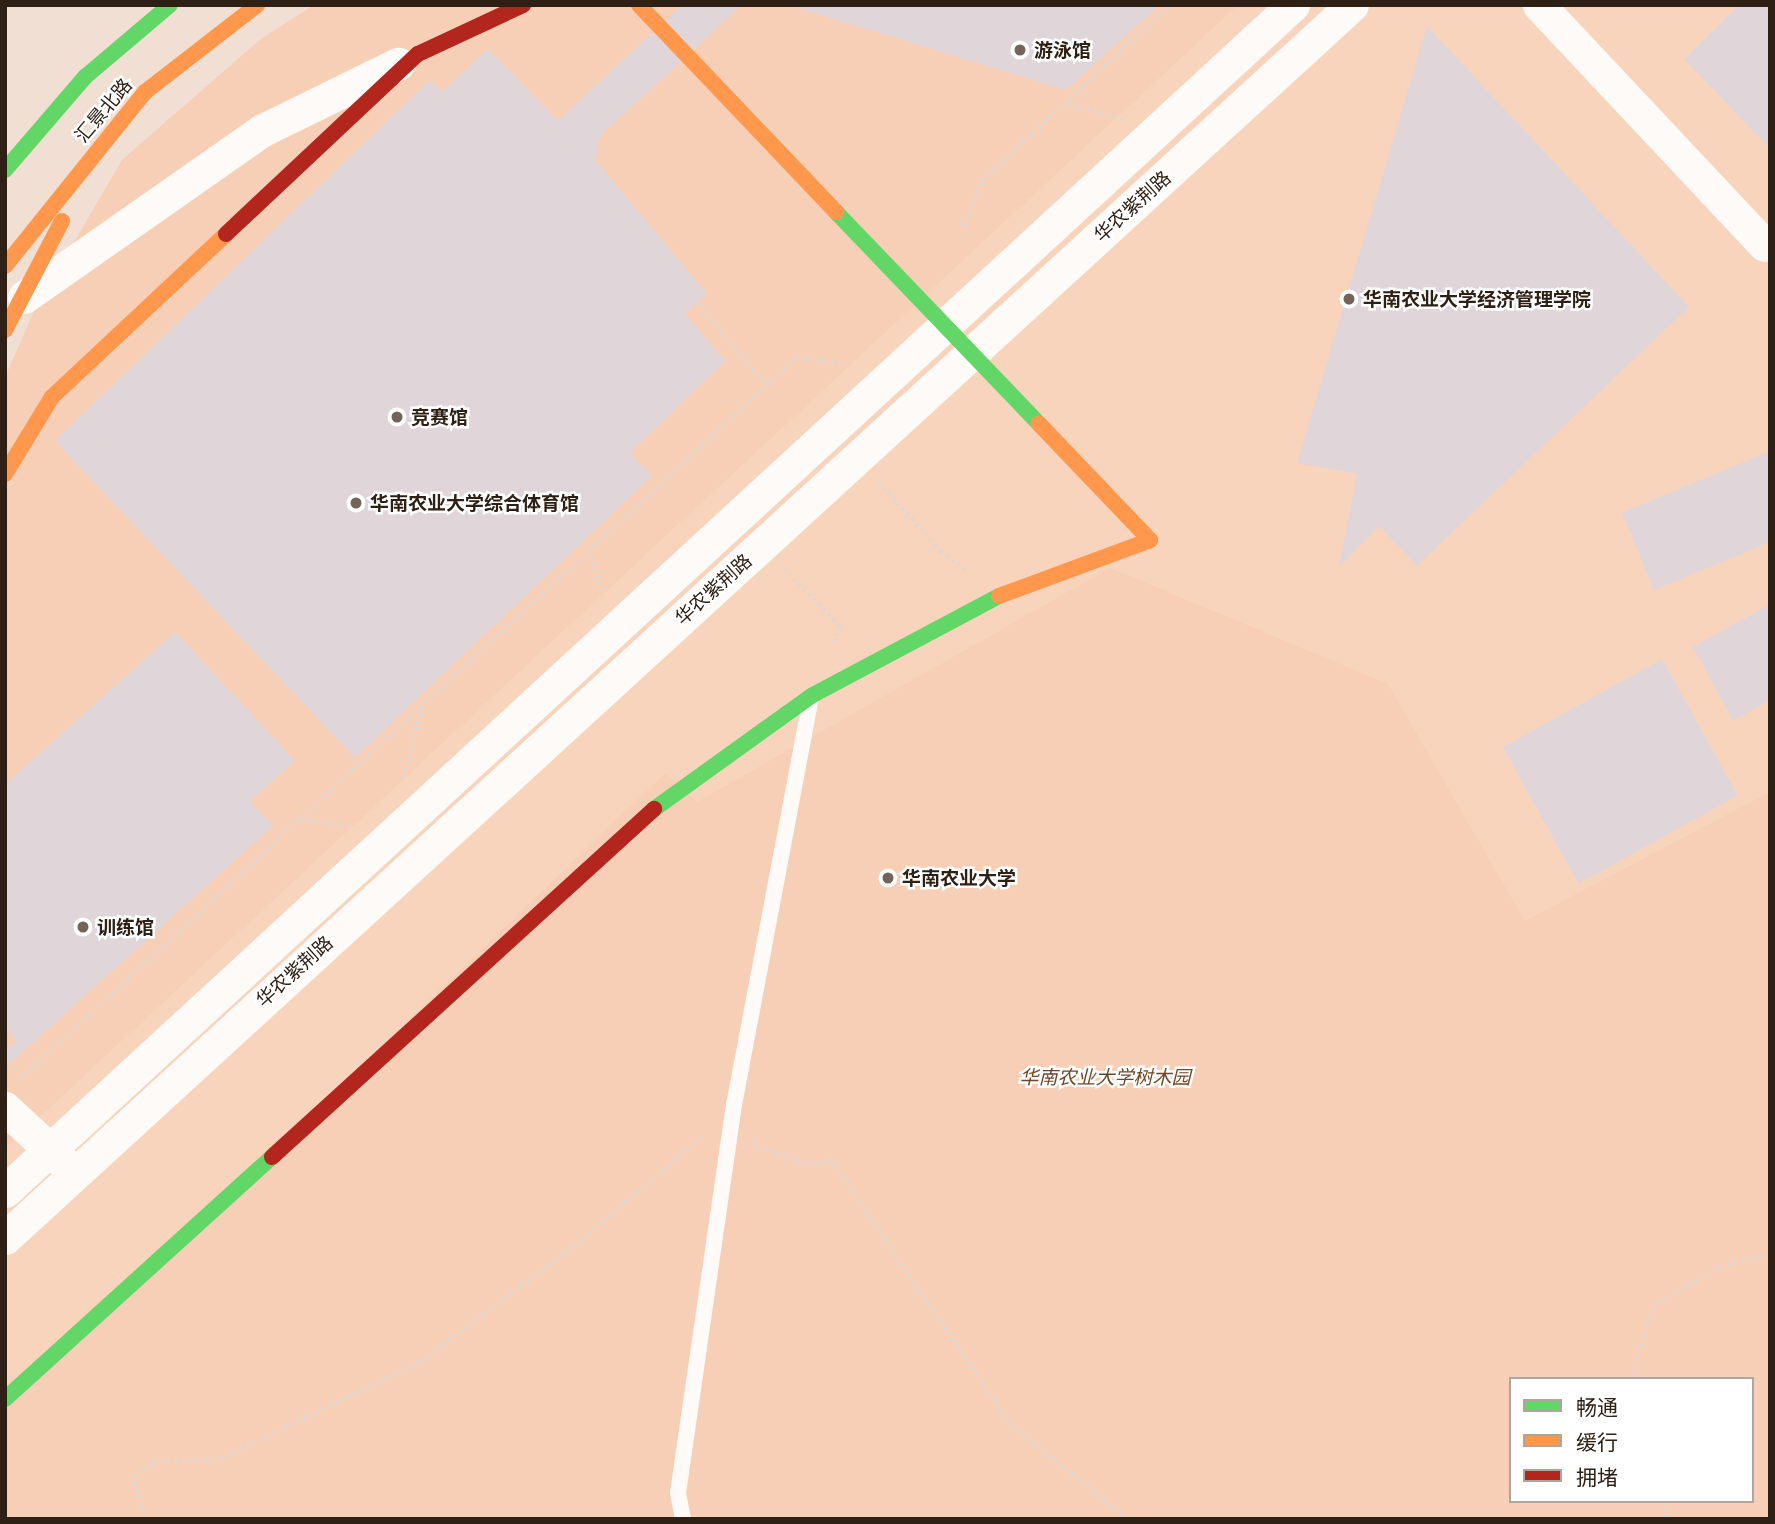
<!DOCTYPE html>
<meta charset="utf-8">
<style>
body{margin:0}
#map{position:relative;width:1775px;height:1524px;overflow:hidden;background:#f2dfd3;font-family:"Playfair Display","Noto Sans SC",serif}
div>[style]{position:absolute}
.built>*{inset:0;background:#f8d4bd}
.green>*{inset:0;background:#f6cfb6}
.building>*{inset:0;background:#e0d6da;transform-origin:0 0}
.path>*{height:4.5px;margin-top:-2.25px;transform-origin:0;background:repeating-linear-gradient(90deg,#ded8d5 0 2px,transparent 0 7px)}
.lane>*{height:16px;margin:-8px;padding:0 8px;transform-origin:8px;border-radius:8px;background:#fdfaf8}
.street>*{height:33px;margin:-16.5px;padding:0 16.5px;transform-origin:16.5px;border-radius:16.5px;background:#fdfaf8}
.fast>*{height:16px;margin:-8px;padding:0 8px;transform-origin:8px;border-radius:8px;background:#63d668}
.slow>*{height:16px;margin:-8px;padding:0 8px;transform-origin:8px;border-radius:8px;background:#ff974d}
.jam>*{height:16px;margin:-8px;padding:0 8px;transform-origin:8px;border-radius:8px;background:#b3261e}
.dots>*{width:19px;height:19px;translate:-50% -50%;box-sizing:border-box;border:4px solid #fff;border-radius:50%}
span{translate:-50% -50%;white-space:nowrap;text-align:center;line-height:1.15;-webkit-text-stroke:5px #fff;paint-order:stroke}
.poi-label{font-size:19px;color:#2f2015;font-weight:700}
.left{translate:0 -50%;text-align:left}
.street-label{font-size:19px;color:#2f2015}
.park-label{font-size:19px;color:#724627;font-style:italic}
.frame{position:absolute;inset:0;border:7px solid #2f2015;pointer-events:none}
.legend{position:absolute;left:1509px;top:1377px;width:245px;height:126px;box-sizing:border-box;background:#fff;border:2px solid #aca6a1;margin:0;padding:9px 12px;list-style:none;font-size:21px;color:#2f2015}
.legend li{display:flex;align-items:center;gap:14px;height:35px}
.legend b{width:35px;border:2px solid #aca6a1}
</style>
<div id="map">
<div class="built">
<i style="clip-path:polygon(evenodd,314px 5px,1770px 5px,1770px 1519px,5px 1519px,5px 377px,122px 160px,261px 39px,314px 5px,1511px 1379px,1752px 1379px,1752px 1501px,1511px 1501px,1511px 1379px)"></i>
</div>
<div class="green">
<i style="clip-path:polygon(314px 5px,1238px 5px,5px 1149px,5px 377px,35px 309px,122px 160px,261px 39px)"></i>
<i style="clip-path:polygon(evenodd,1110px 568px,1388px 684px,1525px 921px,1770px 792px,1770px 1519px,5px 1519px,5px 1408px,665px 773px,697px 802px,1110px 568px,1511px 1379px,1752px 1379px,1752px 1501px,1511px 1501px,1511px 1379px)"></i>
</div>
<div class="building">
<i style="clip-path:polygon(682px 5px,742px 5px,599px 137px,596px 161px,707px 294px,685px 314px,725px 361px,630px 453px,652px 476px,355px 758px,55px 441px,430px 80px,442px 92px,488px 49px,558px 121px)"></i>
<i style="clip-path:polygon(788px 5px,1160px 5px,1066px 90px)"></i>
<i style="clip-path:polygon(1739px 5px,1770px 5px,1770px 149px,1684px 59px)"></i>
<i style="clip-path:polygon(1427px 26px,1689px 307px,1417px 566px,1379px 526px,1339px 567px,1357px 474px,1297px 463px)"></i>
<i style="clip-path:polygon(1770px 451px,1770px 542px,1654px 590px,1622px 513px)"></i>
<i style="clip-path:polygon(1770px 604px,1770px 700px,1733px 721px,1693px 647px)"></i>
<i style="clip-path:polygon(175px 632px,295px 761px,250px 801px,273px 826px,6px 1067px,5px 1051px,17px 1041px,5px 1027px,5px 785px)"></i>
<i style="left:1662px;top:659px;width:156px;height:182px;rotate:61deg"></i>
</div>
<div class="path">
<i style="left:704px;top:21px;width:23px;rotate:-43deg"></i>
<i style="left:486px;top:63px;width:118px;rotate:46.7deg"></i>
<i style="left:652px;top:70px;width:116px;rotate:137.1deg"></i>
<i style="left:567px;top:149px;width:309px;rotate:49.7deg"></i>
<i style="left:421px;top:100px;width:12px;rotate:42deg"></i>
<i style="left:430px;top:108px;width:51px;rotate:-43.4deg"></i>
<i style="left:1067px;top:103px;width:58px;rotate:15.9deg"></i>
<i style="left:964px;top:225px;width:48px;rotate:-68.2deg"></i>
<i style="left:982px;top:180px;width:257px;rotate:-42.9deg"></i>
<i style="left:88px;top:417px;width:6px;rotate:141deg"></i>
<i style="left:83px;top:421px;width:39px;rotate:46deg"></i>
<i style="left:879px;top:482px;width:93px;rotate:48.1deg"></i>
<i style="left:941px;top:551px;width:35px;rotate:37deg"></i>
<i style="left:590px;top:549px;width:49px;rotate:74.5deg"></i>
<i style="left:785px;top:568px;width:81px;rotate:47deg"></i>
<i style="left:840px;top:627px;width:15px;rotate:110deg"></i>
<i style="left:403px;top:777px;width:75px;rotate:-74.5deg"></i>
<i style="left:300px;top:819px;width:52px;rotate:7.7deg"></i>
<i style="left:20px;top:1079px;width:1059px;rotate:-42.9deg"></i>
<i style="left:796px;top:358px;width:50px;rotate:4.6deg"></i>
<i style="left:754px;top:1139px;width:9px;rotate:63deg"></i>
<i style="left:758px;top:1147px;width:57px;rotate:17.5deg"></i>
<i style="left:812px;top:1164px;width:20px;rotate:-15deg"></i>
<i style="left:831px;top:1159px;width:321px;rotate:55.9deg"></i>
<i style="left:1011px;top:1425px;width:151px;rotate:38.5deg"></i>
<i style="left:1631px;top:1379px;width:78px;rotate:-73.7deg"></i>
<i style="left:1653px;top:1304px;width:84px;rotate:-28.4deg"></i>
<i style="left:1727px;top:1264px;width:44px;rotate:-11.8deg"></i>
<i style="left:1665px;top:1501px;width:18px;rotate:84deg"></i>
<i style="left:144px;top:1519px;width:43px;rotate:-103.4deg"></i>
<i style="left:134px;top:1477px;width:25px;rotate:-37deg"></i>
<i style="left:154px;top:1462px;width:68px;rotate:-3.4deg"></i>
<i style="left:222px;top:1458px;width:221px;rotate:-26deg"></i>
<i style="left:421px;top:1361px;width:196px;rotate:-36.9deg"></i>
<i style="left:578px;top:1243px;width:165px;rotate:-40.8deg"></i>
</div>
<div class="lane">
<i style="left:683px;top:1519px;width:26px;rotate:-101deg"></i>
<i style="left:678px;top:1493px;width:392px;rotate:-81.8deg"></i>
<i style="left:734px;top:1105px;width:410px;rotate:-79.3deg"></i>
</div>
<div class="street">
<i style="left:1539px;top:5px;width:329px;rotate:46.8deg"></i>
<i style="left:24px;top:297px;width:289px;rotate:-35deg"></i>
<i style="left:261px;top:131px;width:153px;rotate:-26.1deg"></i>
<i style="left:5px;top:1108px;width:82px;rotate:43deg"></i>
<i style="left:5px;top:1191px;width:1751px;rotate:-42.64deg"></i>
<i style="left:5px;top:1238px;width:1826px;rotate:-42.47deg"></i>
</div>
<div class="fast">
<i style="left:5px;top:170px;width:123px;rotate:-49.3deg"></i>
<i style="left:85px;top:77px;width:111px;rotate:-40.3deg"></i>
<i style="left:836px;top:212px;width:294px;rotate:46.2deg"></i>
<i style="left:654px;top:809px;width:193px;rotate:-35.7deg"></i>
<i style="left:811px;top:696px;width:213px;rotate:-28deg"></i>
<i style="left:5px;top:1399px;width:360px;rotate:-42.2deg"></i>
</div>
<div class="slow">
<i style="left:639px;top:5px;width:286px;rotate:46.4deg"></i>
<i style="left:5px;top:266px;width:223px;rotate:-51.2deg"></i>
<i style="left:145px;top:92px;width:142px;rotate:-37.8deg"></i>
<i style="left:5px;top:330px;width:123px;rotate:-62.4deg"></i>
<i style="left:5px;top:474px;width:90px;rotate:-58.6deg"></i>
<i style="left:52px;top:397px;width:238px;rotate:-43.1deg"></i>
<i style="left:999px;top:596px;width:161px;rotate:-20.3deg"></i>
<i style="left:1150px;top:540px;width:161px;rotate:-133.7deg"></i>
</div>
<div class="jam">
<i style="left:226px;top:234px;width:263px;rotate:-43.2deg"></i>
<i style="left:418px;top:54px;width:116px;rotate:-25deg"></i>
<i style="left:272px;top:1157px;width:517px;rotate:-42.33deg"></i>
</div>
<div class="dots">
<i style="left:1020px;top:50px;background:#736358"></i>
<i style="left:1349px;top:299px;background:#736358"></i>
<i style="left:397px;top:417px;background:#736358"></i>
<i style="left:356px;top:503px;background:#736358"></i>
<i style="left:888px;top:878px;background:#736358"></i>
<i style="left:83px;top:927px;background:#736358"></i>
</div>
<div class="poi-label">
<span class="left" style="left:1034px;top:50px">游泳馆</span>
<span class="left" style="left:1363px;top:299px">华南农业大学经济管理学院</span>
<span class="left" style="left:411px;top:417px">竞赛馆</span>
<span class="left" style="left:370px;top:503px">华南农业大学综合体育馆</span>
<span class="left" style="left:902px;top:878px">华南农业大学</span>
<span class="left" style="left:97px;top:927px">训练馆</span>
</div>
<div class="street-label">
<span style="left:103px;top:110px;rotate:-50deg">汇景北路</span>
<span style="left:1132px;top:206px;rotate:-42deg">华农紫荆路</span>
<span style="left:713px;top:589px;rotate:-42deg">华农紫荆路</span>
<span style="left:294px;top:971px;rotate:-42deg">华农紫荆路</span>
</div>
<div class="park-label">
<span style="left:1105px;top:1077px">华南农业大学树木园</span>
</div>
<div class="frame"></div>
<ul class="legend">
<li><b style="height:9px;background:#63d668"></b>畅通</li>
<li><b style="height:9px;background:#ff974d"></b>缓行</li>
<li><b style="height:9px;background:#b3261e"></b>拥堵</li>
</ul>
</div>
